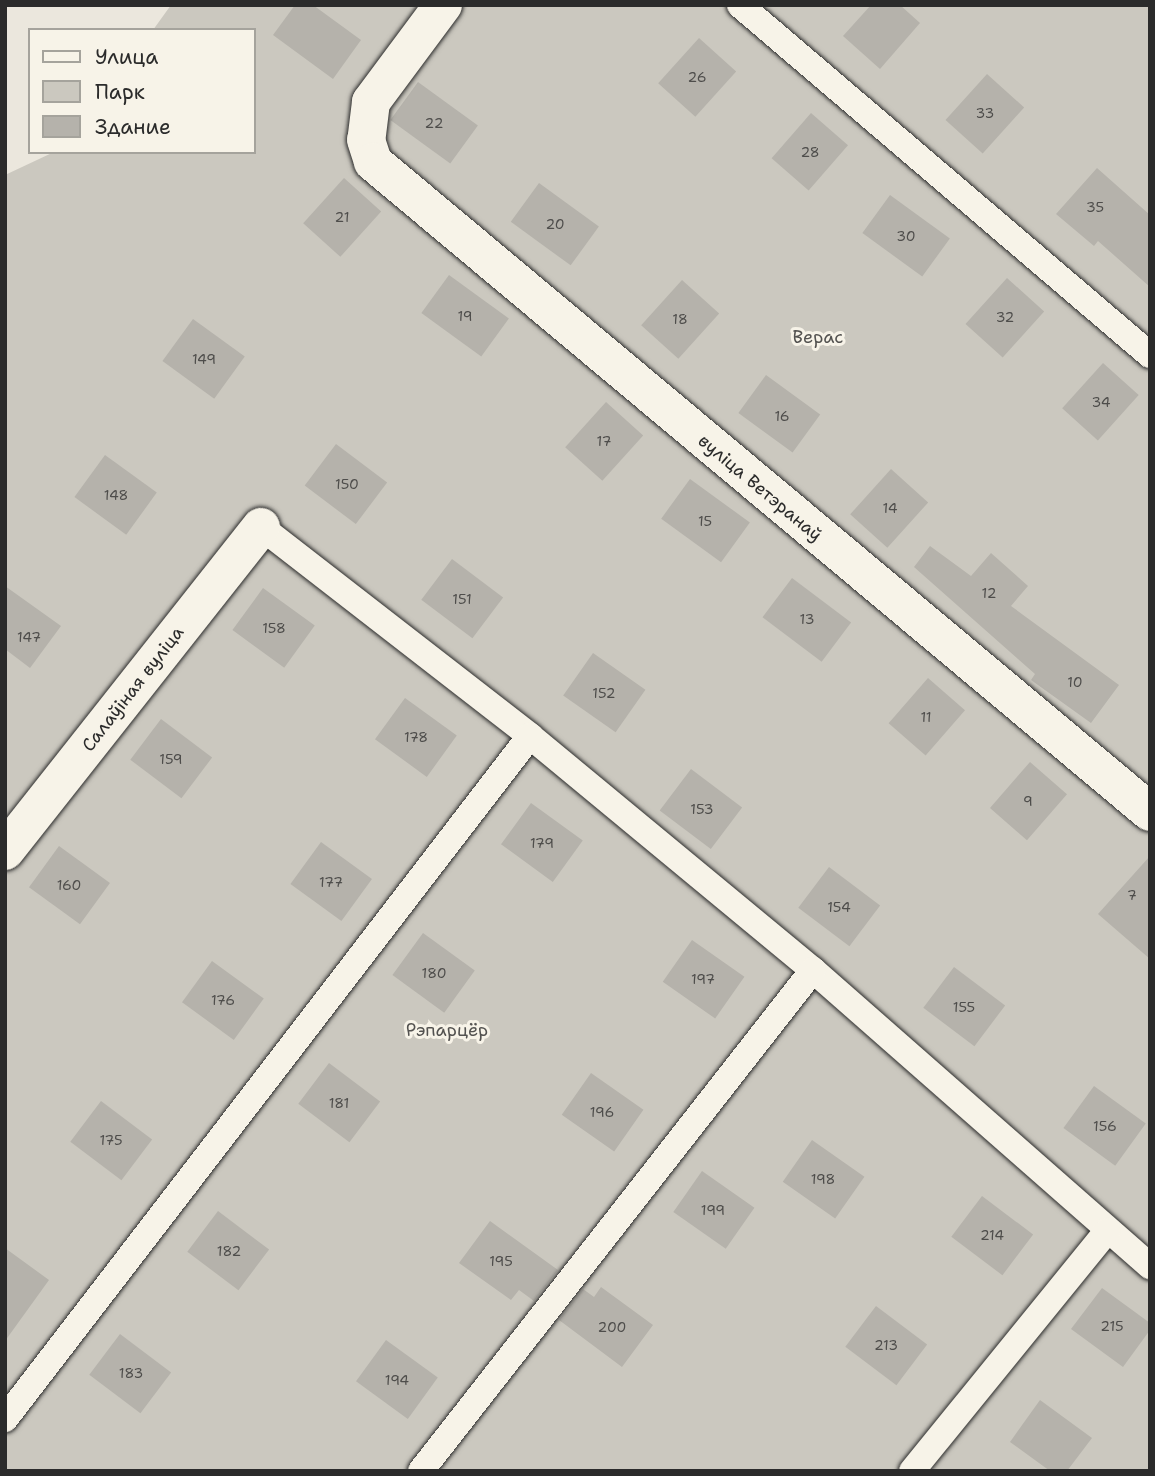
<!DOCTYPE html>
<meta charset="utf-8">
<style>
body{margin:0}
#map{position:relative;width:1155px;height:1476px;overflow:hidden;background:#ebe7dd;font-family:"Shantell Sans",sans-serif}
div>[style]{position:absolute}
.green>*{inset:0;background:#cbc8bf}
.building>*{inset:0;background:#b5b2ab;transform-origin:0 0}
.roads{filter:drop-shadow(0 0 2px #2b2b2b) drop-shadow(0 0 2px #2b2b2b)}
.lane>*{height:26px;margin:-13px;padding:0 13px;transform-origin:13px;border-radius:13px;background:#f7f3e8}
.street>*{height:38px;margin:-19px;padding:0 19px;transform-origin:19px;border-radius:19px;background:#f7f3e8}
span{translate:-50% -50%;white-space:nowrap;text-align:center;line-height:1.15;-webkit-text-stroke:6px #f7f3e8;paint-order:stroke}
.number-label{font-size:14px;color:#4e4d4b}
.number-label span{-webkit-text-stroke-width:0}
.park-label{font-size:18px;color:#535250}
.street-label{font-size:18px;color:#2b2b2b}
.frame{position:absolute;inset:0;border:7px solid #2b2b2b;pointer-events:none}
.legend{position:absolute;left:28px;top:28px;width:228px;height:126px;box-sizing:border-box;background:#f7f3e8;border:2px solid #a5a39c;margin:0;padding:9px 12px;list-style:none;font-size:21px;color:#2b2b2b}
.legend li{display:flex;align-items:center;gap:14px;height:35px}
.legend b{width:35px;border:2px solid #a5a39c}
</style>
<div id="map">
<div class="green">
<i style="clip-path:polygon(171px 5px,1150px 5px,1150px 1471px,5px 1471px,5px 175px,54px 152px,254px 152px,254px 30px,153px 30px)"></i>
</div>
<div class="building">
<i style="clip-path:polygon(295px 5px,313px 5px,361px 40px,333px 79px,273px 35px)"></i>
<i style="clip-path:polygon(871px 5px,900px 5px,920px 23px,880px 69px,843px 36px)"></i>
<i style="left:699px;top:38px;width:50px;height:61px;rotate:42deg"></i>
<i style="left:987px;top:74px;width:50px;height:62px;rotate:42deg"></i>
<i style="left:418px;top:82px;width:74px;height:47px;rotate:36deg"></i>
<i style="left:811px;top:113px;width:49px;height:60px;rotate:41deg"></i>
<i style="clip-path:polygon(1097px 168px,1150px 215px,1150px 287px,1098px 241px,1094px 246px,1056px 214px)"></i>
<i style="left:344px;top:178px;width:50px;height:61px;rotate:42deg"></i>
<i style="left:539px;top:183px;width:74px;height:48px;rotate:36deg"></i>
<i style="left:890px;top:195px;width:74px;height:47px;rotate:36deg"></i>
<i style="left:449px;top:275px;width:74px;height:47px;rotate:36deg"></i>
<i style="left:1007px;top:278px;width:50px;height:62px;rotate:42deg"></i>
<i style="left:682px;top:280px;width:50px;height:61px;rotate:42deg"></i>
<i style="left:193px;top:319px;width:64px;height:52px;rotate:36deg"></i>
<i style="left:1103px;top:363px;width:48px;height:61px;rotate:42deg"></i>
<i style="left:766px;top:375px;width:67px;height:47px;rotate:36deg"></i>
<i style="left:606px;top:402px;width:50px;height:61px;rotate:42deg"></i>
<i style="left:336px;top:444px;width:64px;height:52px;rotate:37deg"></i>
<i style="left:105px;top:455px;width:64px;height:52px;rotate:36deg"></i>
<i style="left:891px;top:469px;width:50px;height:61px;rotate:42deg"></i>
<i style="left:690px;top:479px;width:74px;height:49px;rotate:36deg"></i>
<i style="clip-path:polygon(930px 546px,971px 576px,991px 553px,1028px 586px,1011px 606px,1119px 685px,1091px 723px,1031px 680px,1035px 674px,914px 567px)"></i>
<i style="left:452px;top:559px;width:64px;height:51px;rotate:37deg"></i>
<i style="left:792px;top:578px;width:74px;height:49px;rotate:37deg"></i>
<i style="clip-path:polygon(5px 586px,61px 626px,30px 668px,5px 649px)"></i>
<i style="left:263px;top:588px;width:64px;height:52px;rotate:36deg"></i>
<i style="left:593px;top:653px;width:64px;height:52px;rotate:35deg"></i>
<i style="left:928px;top:678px;width:49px;height:60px;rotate:41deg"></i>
<i style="left:405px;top:698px;width:64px;height:51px;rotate:36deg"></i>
<i style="left:161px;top:719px;width:64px;height:51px;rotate:37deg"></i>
<i style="left:1030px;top:762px;width:49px;height:61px;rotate:41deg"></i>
<i style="left:691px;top:769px;width:64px;height:52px;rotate:37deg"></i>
<i style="left:531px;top:803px;width:64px;height:51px;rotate:36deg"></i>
<i style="left:321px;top:842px;width:63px;height:52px;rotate:36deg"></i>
<i style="left:59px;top:846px;width:63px;height:51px;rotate:36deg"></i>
<i style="clip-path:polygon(1150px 856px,1150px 959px,1098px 914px)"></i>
<i style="left:829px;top:867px;width:64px;height:51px;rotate:37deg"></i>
<i style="left:423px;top:933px;width:64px;height:52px;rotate:36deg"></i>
<i style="left:692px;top:940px;width:64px;height:51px;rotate:35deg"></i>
<i style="left:212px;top:961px;width:64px;height:51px;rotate:36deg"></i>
<i style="left:954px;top:967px;width:64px;height:51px;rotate:37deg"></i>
<i style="left:329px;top:1063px;width:64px;height:51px;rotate:37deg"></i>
<i style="left:591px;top:1073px;width:64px;height:51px;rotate:35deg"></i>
<i style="left:1094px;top:1086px;width:64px;height:52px;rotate:36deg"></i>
<i style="left:101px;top:1101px;width:64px;height:51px;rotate:37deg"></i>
<i style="left:812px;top:1140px;width:64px;height:51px;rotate:35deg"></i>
<i style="left:702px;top:1171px;width:64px;height:50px;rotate:35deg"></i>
<i style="left:982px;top:1196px;width:64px;height:51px;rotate:37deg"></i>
<i style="left:218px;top:1211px;width:64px;height:51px;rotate:37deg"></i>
<i style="clip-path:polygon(490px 1221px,558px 1270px,534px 1301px,519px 1290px,511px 1300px,459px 1263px)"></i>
<i style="clip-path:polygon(5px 1248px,49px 1280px,5px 1341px)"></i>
<i style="clip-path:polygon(601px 1287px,653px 1325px,622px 1367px,559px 1320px,583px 1289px,594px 1297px)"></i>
<i style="clip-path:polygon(1102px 1288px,1150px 1323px,1150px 1330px,1123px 1367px,1071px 1329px)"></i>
<i style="left:876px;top:1306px;width:64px;height:51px;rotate:37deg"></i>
<i style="left:120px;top:1334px;width:64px;height:51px;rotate:37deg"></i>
<i style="left:386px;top:1340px;width:64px;height:51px;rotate:36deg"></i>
<i style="clip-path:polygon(1040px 1400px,1092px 1438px,1067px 1471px,1050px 1471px,1010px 1442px)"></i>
</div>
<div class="roads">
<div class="lane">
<i style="left:740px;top:5px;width:539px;rotate:40.49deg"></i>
<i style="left:261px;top:527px;width:341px;rotate:37.8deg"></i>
<i style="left:530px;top:736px;width:367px;rotate:39.6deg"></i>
<i style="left:813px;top:970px;width:449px;rotate:41.3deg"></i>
<i style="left:5px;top:1419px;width:861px;rotate:-52.45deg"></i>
<i style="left:421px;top:1471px;width:636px;rotate:-51.96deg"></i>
<i style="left:912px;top:1471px;width:309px;rotate:-50.9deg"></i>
</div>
<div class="street">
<i style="left:443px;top:5px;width:121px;rotate:126.6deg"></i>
<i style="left:371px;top:102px;width:38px;rotate:97deg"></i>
<i style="left:366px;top:140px;width:23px;rotate:72deg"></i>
<i style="left:373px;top:162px;width:1013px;rotate:39.91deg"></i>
<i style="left:5px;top:851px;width:413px;rotate:-51.7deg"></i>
</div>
</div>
<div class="number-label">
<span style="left:697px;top:77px">26</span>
<span style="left:985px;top:113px">33</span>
<span style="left:434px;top:123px">22</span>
<span style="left:810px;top:152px">28</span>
<span style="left:1095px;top:207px">35</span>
<span style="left:342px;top:217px">21</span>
<span style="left:555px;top:224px">20</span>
<span style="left:906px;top:236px">30</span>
<span style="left:465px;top:316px">19</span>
<span style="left:1005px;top:317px">32</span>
<span style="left:680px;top:319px">18</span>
<span style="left:204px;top:359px">149</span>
<span style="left:1101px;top:402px">34</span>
<span style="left:782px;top:416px">16</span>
<span style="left:604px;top:441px">17</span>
<span style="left:347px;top:484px">150</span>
<span style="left:116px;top:495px">148</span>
<span style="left:890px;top:508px">14</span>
<span style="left:705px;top:521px">15</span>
<span style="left:989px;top:593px">12</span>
<span style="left:462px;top:599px">151</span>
<span style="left:807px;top:619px">13</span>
<span style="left:274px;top:628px">158</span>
<span style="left:29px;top:637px">147</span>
<span style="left:1075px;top:682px">10</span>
<span style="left:604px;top:693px">152</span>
<span style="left:926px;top:717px">11</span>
<span style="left:416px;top:737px">178</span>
<span style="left:171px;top:759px">159</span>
<span style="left:1028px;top:801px">9</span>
<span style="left:702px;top:809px">153</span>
<span style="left:542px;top:843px">179</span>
<span style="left:331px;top:882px">177</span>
<span style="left:69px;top:885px">160</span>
<span style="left:1132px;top:895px">7</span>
<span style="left:839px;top:907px">154</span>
<span style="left:434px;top:973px">180</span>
<span style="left:703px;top:979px">197</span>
<span style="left:223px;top:1000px">176</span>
<span style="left:964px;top:1007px">155</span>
<span style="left:339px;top:1103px">181</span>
<span style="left:602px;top:1112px">196</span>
<span style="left:1105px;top:1126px">156</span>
<span style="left:111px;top:1140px">175</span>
<span style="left:823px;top:1179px">198</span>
<span style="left:713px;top:1210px">199</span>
<span style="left:992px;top:1235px">214</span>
<span style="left:229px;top:1251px">182</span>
<span style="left:501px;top:1261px">195</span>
<span style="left:1112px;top:1326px">215</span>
<span style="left:612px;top:1327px">200</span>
<span style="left:886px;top:1345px">213</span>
<span style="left:131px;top:1373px">183</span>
<span style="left:397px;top:1380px">194</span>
</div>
<div class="park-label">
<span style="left:818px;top:337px">Верас</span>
<span style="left:447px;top:1030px">Рэпарцёр</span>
</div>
<div class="street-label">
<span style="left:760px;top:488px;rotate:40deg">вуліца Ветэранаў</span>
<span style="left:133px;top:689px;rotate:-52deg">Салаўіная вуліца</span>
</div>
<div class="frame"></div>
<ul class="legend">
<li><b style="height:9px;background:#f7f3e8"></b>Улица</li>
<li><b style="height:19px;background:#cbc8bf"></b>Парк</li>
<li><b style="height:19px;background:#b5b2ab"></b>Здание</li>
</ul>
</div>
